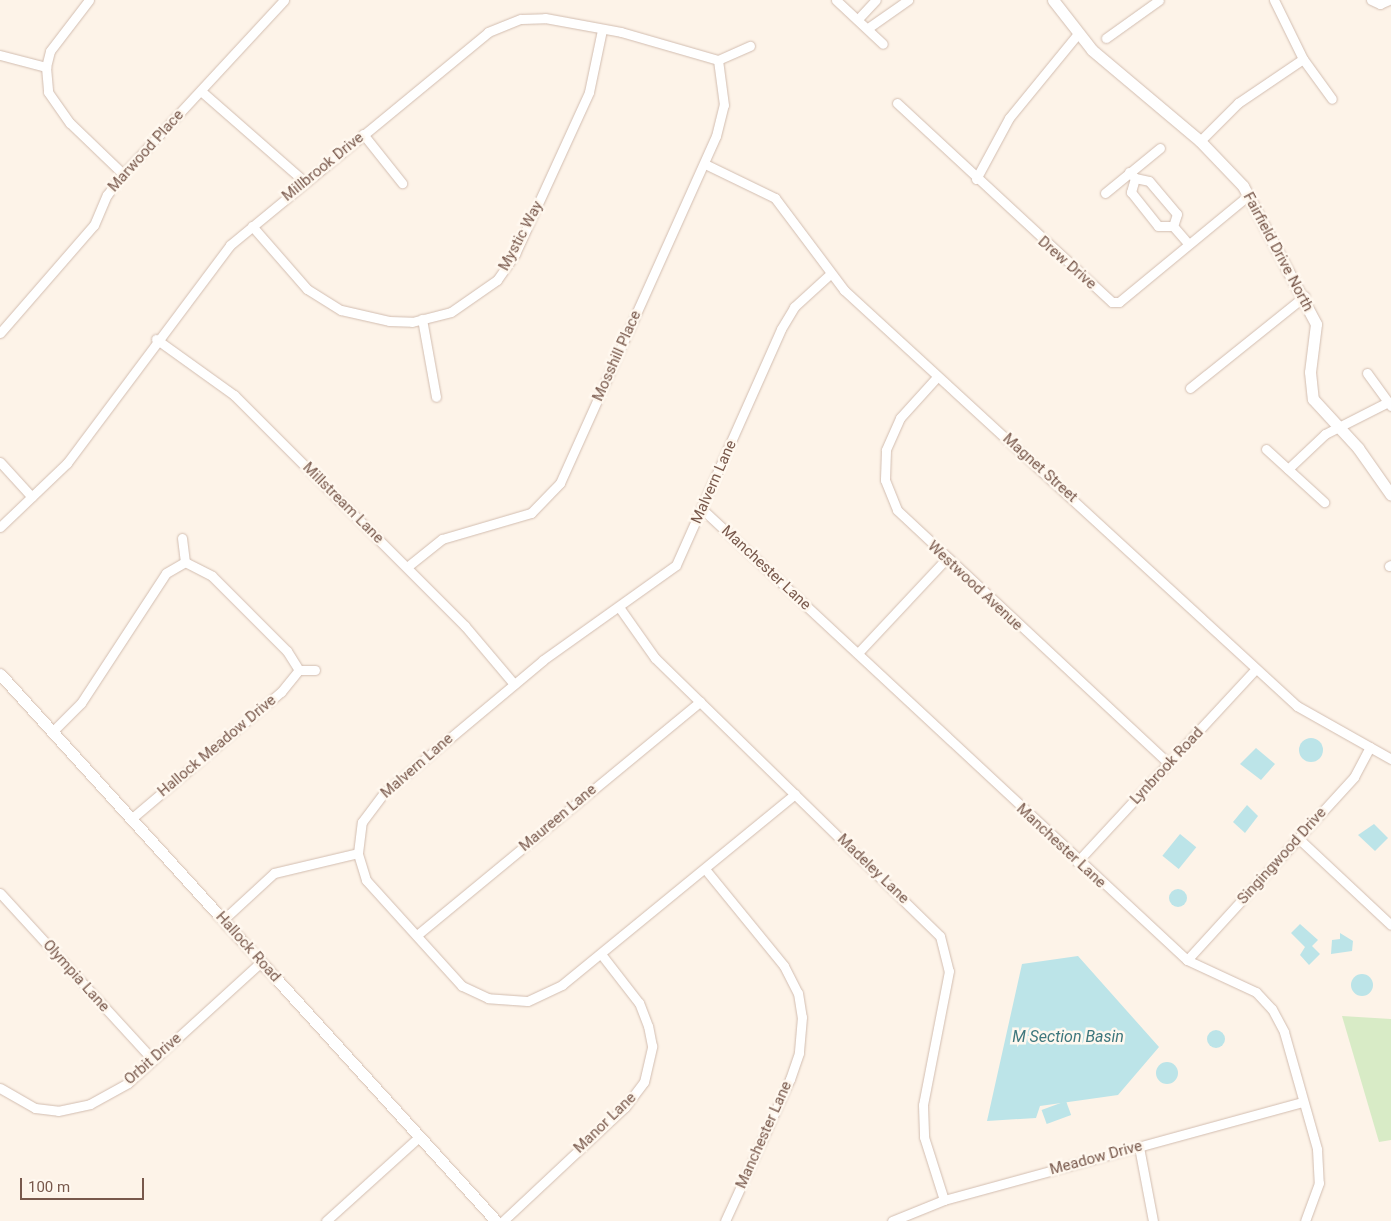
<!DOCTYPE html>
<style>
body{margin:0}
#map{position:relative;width:1391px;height:1221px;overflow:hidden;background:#fdf3e8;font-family:Roboto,sans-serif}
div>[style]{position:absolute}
.green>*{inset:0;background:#d8ebc6}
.water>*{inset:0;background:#bce4e8;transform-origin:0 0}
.round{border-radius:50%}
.roads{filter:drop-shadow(0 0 1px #d2bdb0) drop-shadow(0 0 1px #d2bdb0)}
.minor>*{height:9px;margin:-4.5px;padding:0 4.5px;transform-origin:4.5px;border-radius:4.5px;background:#fff}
.tertiary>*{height:11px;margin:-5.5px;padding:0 5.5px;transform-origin:5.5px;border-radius:5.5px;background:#fff}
span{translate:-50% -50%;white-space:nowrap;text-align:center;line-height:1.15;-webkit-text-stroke:5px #fff8ef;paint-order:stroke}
.street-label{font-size:15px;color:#78584b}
.water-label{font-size:16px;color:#3e777d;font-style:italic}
.scale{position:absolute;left:20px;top:1178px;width:124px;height:22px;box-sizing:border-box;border:2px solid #78584b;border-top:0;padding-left:6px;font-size:15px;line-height:18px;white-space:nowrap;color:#78584b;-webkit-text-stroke:4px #fff8ef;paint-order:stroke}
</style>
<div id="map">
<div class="green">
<i style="clip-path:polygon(1342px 1016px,1391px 1019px,1391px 1140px,1379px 1142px)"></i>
</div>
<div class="water">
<i class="round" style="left:1299px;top:738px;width:24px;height:24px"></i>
<i style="clip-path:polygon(1256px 748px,1275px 764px,1261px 780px,1240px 764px)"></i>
<i style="clip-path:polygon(1247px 805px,1258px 816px,1245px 833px,1233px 822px)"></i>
<i style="clip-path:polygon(1374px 824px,1388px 838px,1375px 851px,1358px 835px)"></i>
<i style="left:1180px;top:834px;width:21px;height:28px;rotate:39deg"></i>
<i class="round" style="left:1169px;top:889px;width:18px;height:18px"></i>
<i style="clip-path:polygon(1300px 924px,1318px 940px,1312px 946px,1320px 954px,1309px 965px,1300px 955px,1305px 947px,1291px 933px)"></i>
<i style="clip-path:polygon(1340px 933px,1353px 941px,1352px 951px,1331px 954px,1332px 940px,1340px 939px)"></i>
<i style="clip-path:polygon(1078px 956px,1159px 1047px,1118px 1095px,1040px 1106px,1036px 1118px,987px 1121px,1022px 964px)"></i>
<i class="round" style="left:1351px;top:974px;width:22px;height:22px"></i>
<i class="round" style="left:1207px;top:1030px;width:18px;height:18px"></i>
<i class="round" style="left:1156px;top:1062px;width:22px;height:22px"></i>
<i style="left:1066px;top:1101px;width:15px;height:26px;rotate:70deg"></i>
</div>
<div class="roads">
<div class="minor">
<i style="left:89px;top:0;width:64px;rotate:127.4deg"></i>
<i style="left:50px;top:51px;width:16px;rotate:104deg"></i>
<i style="left:46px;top:67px;width:25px;rotate:85deg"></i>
<i style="left:48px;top:92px;width:38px;rotate:55deg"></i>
<i style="left:70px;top:123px;width:74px;rotate:43.9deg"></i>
<i style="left:836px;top:0;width:64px;rotate:43.1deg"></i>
<i style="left:1274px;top:0;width:66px;rotate:63.8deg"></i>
<i style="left:1303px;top:59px;width:49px;rotate:54.1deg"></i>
<i style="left:1371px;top:0;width:10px;rotate:24deg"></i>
<i style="left:1380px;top:4px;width:10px;rotate:-24deg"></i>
<i style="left:858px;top:19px;width:26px;rotate:-47deg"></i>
<i style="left:868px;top:28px;width:49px;rotate:-35deg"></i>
<i style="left:1106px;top:38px;width:65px;rotate:-35.6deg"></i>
<i style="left:0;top:55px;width:48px;rotate:14.6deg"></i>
<i style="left:201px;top:91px;width:138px;rotate:41.2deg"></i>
<i style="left:897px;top:103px;width:293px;rotate:42.8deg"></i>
<i style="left:1112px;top:302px;width:7px"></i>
<i style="left:1119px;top:302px;width:168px;rotate:-39.5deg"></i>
<i style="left:363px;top:134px;width:63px;rotate:51.5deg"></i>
<i style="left:1200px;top:141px;width:54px;rotate:-45deg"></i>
<i style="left:1238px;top:103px;width:78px;rotate:-34.1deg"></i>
<i style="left:705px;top:164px;width:78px;rotate:25.9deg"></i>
<i style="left:775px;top:198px;width:115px;rotate:53.1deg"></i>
<i style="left:844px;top:290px;width:615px;rotate:42.56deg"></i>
<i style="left:1297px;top:706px;width:108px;rotate:29.4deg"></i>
<i style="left:1129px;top:172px;width:8px;rotate:45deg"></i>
<i style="left:1135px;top:178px;width:14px;rotate:12deg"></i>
<i style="left:1149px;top:181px;width:43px;rotate:49.7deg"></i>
<i style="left:1177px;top:214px;width:13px;rotate:108deg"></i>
<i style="left:1135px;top:178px;width:15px;rotate:106deg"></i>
<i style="left:1131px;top:192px;width:43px;rotate:51.5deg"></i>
<i style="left:1158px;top:226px;width:15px"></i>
<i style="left:1173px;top:226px;width:23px;rotate:49deg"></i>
<i style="left:976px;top:179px;width:69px;rotate:-61.6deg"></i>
<i style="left:1009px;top:118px;width:107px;rotate:-50.7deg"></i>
<i style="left:1105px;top:193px;width:71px;rotate:-39.3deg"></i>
<i style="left:252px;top:226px;width:84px;rotate:48.9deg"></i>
<i style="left:307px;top:289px;width:40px;rotate:32deg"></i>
<i style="left:341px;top:310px;width:49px;rotate:12.9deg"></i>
<i style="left:389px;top:321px;width:23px;rotate:2deg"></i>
<i style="left:412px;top:322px;width:40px;rotate:-14.4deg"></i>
<i style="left:451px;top:312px;width:56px;rotate:-34.8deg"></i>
<i style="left:497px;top:280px;width:32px;rotate:-55deg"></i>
<i style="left:515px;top:254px;width:178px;rotate:-65.4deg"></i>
<i style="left:589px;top:92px;width:63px;rotate:-78.2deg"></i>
<i style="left:422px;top:319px;width:79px;rotate:79.8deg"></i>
<i style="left:0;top:333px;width:143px;rotate:-49deg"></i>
<i style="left:94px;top:225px;width:33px;rotate:-67deg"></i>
<i style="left:107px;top:195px;width:26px;rotate:-53deg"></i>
<i style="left:123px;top:174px;width:237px;rotate:-47.2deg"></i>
<i style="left:156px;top:339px;width:96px;rotate:35.7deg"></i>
<i style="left:234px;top:395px;width:327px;rotate:45deg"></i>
<i style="left:465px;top:626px;width:76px;rotate:49.8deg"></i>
<i style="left:1367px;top:373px;width:41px;rotate:54deg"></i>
<i style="left:937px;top:377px;width:55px;rotate:132.1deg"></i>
<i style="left:900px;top:418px;width:35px;rotate:114deg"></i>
<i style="left:886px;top:450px;width:30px;rotate:92deg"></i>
<i style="left:885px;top:480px;width:32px;rotate:68deg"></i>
<i style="left:897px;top:510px;width:372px;rotate:43deg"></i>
<i style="left:1190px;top:388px;width:147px;rotate:-38.7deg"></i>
<i style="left:1266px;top:449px;width:79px;rotate:42.4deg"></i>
<i style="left:0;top:462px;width:47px;rotate:47.6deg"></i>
<i style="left:1288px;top:469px;width:51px;rotate:-43.4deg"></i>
<i style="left:1325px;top:434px;width:71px;rotate:-26.9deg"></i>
<i style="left:702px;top:509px;width:662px;rotate:42.92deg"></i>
<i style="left:1187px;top:960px;width:76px;rotate:24.9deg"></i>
<i style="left:1256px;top:992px;width:23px;rotate:47deg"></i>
<i style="left:1272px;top:1009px;width:26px;rotate:62deg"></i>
<i style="left:1284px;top:1032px;width:122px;rotate:74.2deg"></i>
<i style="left:1317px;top:1149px;width:34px;rotate:87deg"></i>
<i style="left:1319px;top:1183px;width:40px;rotate:110.2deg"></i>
<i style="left:0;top:527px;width:93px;rotate:-43.7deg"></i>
<i style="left:67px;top:463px;width:272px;rotate:-53.2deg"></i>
<i style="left:230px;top:245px;width:335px;rotate:-39.5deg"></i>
<i style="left:488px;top:32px;width:35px;rotate:-22deg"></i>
<i style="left:521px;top:19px;width:24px;rotate:-2deg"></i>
<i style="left:545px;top:18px;width:77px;rotate:10.4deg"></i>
<i style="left:621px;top:32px;width:101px;rotate:16.1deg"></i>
<i style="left:718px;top:60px;width:35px;rotate:-24deg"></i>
<i style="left:182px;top:538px;width:24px;rotate:83deg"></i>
<i style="left:185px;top:562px;width:30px;rotate:27deg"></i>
<i style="left:212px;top:576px;width:106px;rotate:45deg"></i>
<i style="left:287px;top:651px;width:22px;rotate:58deg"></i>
<i style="left:1389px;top:566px;width:2px;rotate:-27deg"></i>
<i style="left:407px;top:567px;width:45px;rotate:-38.7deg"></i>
<i style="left:442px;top:539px;width:93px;rotate:-16.3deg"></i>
<i style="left:531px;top:513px;width:42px;rotate:-46deg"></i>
<i style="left:560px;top:483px;width:380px;rotate:-65.8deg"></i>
<i style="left:716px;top:136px;width:32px;rotate:-76deg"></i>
<i style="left:724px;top:105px;width:45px;rotate:-97.6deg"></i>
<i style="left:619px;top:607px;width:62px;rotate:54.8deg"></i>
<i style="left:655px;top:658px;width:398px;rotate:44.3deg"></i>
<i style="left:940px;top:936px;width:36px;rotate:76deg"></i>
<i style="left:949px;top:971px;width:136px;rotate:101deg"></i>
<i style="left:923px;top:1105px;width:32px;rotate:88deg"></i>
<i style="left:924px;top:1137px;width:66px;rotate:72.4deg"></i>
<i style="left:858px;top:653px;width:127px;rotate:-46.9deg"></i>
<i style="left:299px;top:670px;width:16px"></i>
<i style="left:52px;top:732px;width:41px;rotate:-45deg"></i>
<i style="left:81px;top:703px;width:155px;rotate:-56.8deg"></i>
<i style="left:166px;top:573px;width:22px;rotate:-30deg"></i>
<i style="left:795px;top:794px;width:301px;rotate:140.7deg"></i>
<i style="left:562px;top:985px;width:38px;rotate:155deg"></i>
<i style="left:527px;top:1001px;width:39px;rotate:-176deg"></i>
<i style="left:488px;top:998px;width:29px;rotate:-155deg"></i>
<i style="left:462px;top:986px;width:143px;rotate:-132.2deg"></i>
<i style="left:366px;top:880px;width:28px;rotate:-107deg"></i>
<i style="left:358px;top:853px;width:31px;rotate:-83deg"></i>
<i style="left:362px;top:822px;width:35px;rotate:-53deg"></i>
<i style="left:383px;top:794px;width:209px;rotate:-39.9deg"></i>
<i style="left:543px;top:660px;width:163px;rotate:-35.5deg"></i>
<i style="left:676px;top:565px;width:258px;rotate:-66deg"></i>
<i style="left:781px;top:329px;width:26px;rotate:-59deg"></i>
<i style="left:794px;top:307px;width:47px;rotate:-42.4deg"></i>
<i style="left:131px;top:819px;width:197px;rotate:-40.3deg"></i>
<i style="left:281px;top:692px;width:28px;rotate:-51deg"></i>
<i style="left:1298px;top:838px;width:127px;rotate:43.1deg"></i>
<i style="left:1077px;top:862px;width:263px;rotate:-47.2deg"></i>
<i style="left:705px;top:869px;width:125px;rotate:50.8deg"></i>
<i style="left:784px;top:966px;width:30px;rotate:63deg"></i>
<i style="left:798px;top:993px;width:24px;rotate:81deg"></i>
<i style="left:802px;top:1017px;width:36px;rotate:95deg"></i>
<i style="left:799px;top:1053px;width:28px;rotate:109deg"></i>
<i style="left:790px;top:1079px;width:156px;rotate:114.6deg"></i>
<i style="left:0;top:893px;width:226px;rotate:47.5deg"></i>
<i style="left:223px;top:920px;width:69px;rotate:-42.7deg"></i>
<i style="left:274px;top:873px;width:86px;rotate:-13.4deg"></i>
<i style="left:417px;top:935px;width:367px;rotate:-39.5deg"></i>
<i style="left:1187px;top:960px;width:248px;rotate:-47.6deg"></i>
<i style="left:1354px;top:777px;width:34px;rotate:-62deg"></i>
<i style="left:0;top:1088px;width:40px;rotate:29.7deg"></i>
<i style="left:35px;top:1108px;width:23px;rotate:7deg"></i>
<i style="left:58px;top:1111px;width:33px;rotate:-12deg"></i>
<i style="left:90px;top:1104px;width:43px;rotate:-28.9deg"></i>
<i style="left:128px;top:1083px;width:180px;rotate:-42.3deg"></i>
<i style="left:1139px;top:1147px;width:75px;rotate:79.3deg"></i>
<i style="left:326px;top:1221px;width:125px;rotate:-42.1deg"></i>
<i style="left:503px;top:1221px;width:167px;rotate:-43.1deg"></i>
<i style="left:625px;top:1107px;width:31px;rotate:-53deg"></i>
<i style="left:644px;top:1082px;width:37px;rotate:-77deg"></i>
<i style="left:652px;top:1046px;width:20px;rotate:-101deg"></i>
<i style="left:648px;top:1026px;width:25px;rotate:-111deg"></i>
<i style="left:639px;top:1003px;width:62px;rotate:-127.8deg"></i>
<i style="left:892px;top:1221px;width:56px;rotate:-22deg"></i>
<i style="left:944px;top:1200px;width:371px;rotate:-15.3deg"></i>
</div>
<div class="tertiary">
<i style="left:1053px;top:0;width:63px;rotate:52deg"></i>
<i style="left:1092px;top:50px;width:141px;rotate:40.1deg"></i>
<i style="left:1200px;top:141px;width:62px;rotate:46.3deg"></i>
<i style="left:1243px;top:186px;width:156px;rotate:62.1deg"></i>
<i style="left:1316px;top:324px;width:48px;rotate:97.1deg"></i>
<i style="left:1310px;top:372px;width:27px;rotate:84deg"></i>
<i style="left:1313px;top:399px;width:67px;rotate:47.4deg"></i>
<i style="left:1358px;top:448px;width:57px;rotate:54.9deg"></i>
<i style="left:0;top:674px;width:738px;rotate:47.8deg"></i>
</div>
</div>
<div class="street-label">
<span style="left:146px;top:151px;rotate:-48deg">Marwood Place</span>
<span style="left:323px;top:167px;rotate:-39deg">Millbrook Drive</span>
<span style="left:521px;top:236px;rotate:-62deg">Mystic Way</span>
<span style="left:1278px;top:252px;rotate:62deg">Fairfield Drive North</span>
<span style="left:1067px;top:263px;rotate:41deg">Drew Drive</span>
<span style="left:617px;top:356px;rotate:-66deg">Mosshill Place</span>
<span style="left:1040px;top:468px;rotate:42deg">Magnet Street</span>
<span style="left:714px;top:482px;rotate:-66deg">Malvern Lane</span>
<span style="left:343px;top:503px;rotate:45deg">Millstream Lane</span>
<span style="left:766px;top:568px;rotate:43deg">Manchester Lane</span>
<span style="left:975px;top:586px;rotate:43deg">Westwood Avenue</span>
<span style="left:217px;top:746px;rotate:-40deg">Hallock Meadow Drive</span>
<span style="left:417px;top:766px;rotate:-41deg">Malvern Lane</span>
<span style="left:1167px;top:766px;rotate:-47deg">Lynbrook Road</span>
<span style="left:558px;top:818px;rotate:-40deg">Maureen Lane</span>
<span style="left:1061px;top:846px;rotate:43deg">Manchester Lane</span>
<span style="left:1282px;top:856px;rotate:-48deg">Singingwood Drive</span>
<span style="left:873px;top:869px;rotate:44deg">Madeley Lane</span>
<span style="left:248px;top:947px;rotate:48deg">Hallock Road</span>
<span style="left:76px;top:976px;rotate:48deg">Olympia Lane</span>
<span style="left:153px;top:1059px;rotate:-41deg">Orbit Drive</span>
<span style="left:605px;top:1123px;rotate:-44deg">Manor Lane</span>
<span style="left:764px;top:1135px;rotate:-66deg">Manchester Lane</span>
<span style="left:1096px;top:1158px;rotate:-15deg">Meadow Drive</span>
</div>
<div class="water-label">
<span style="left:1068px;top:1037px">M Section Basin</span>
</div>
<div class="scale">100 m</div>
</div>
